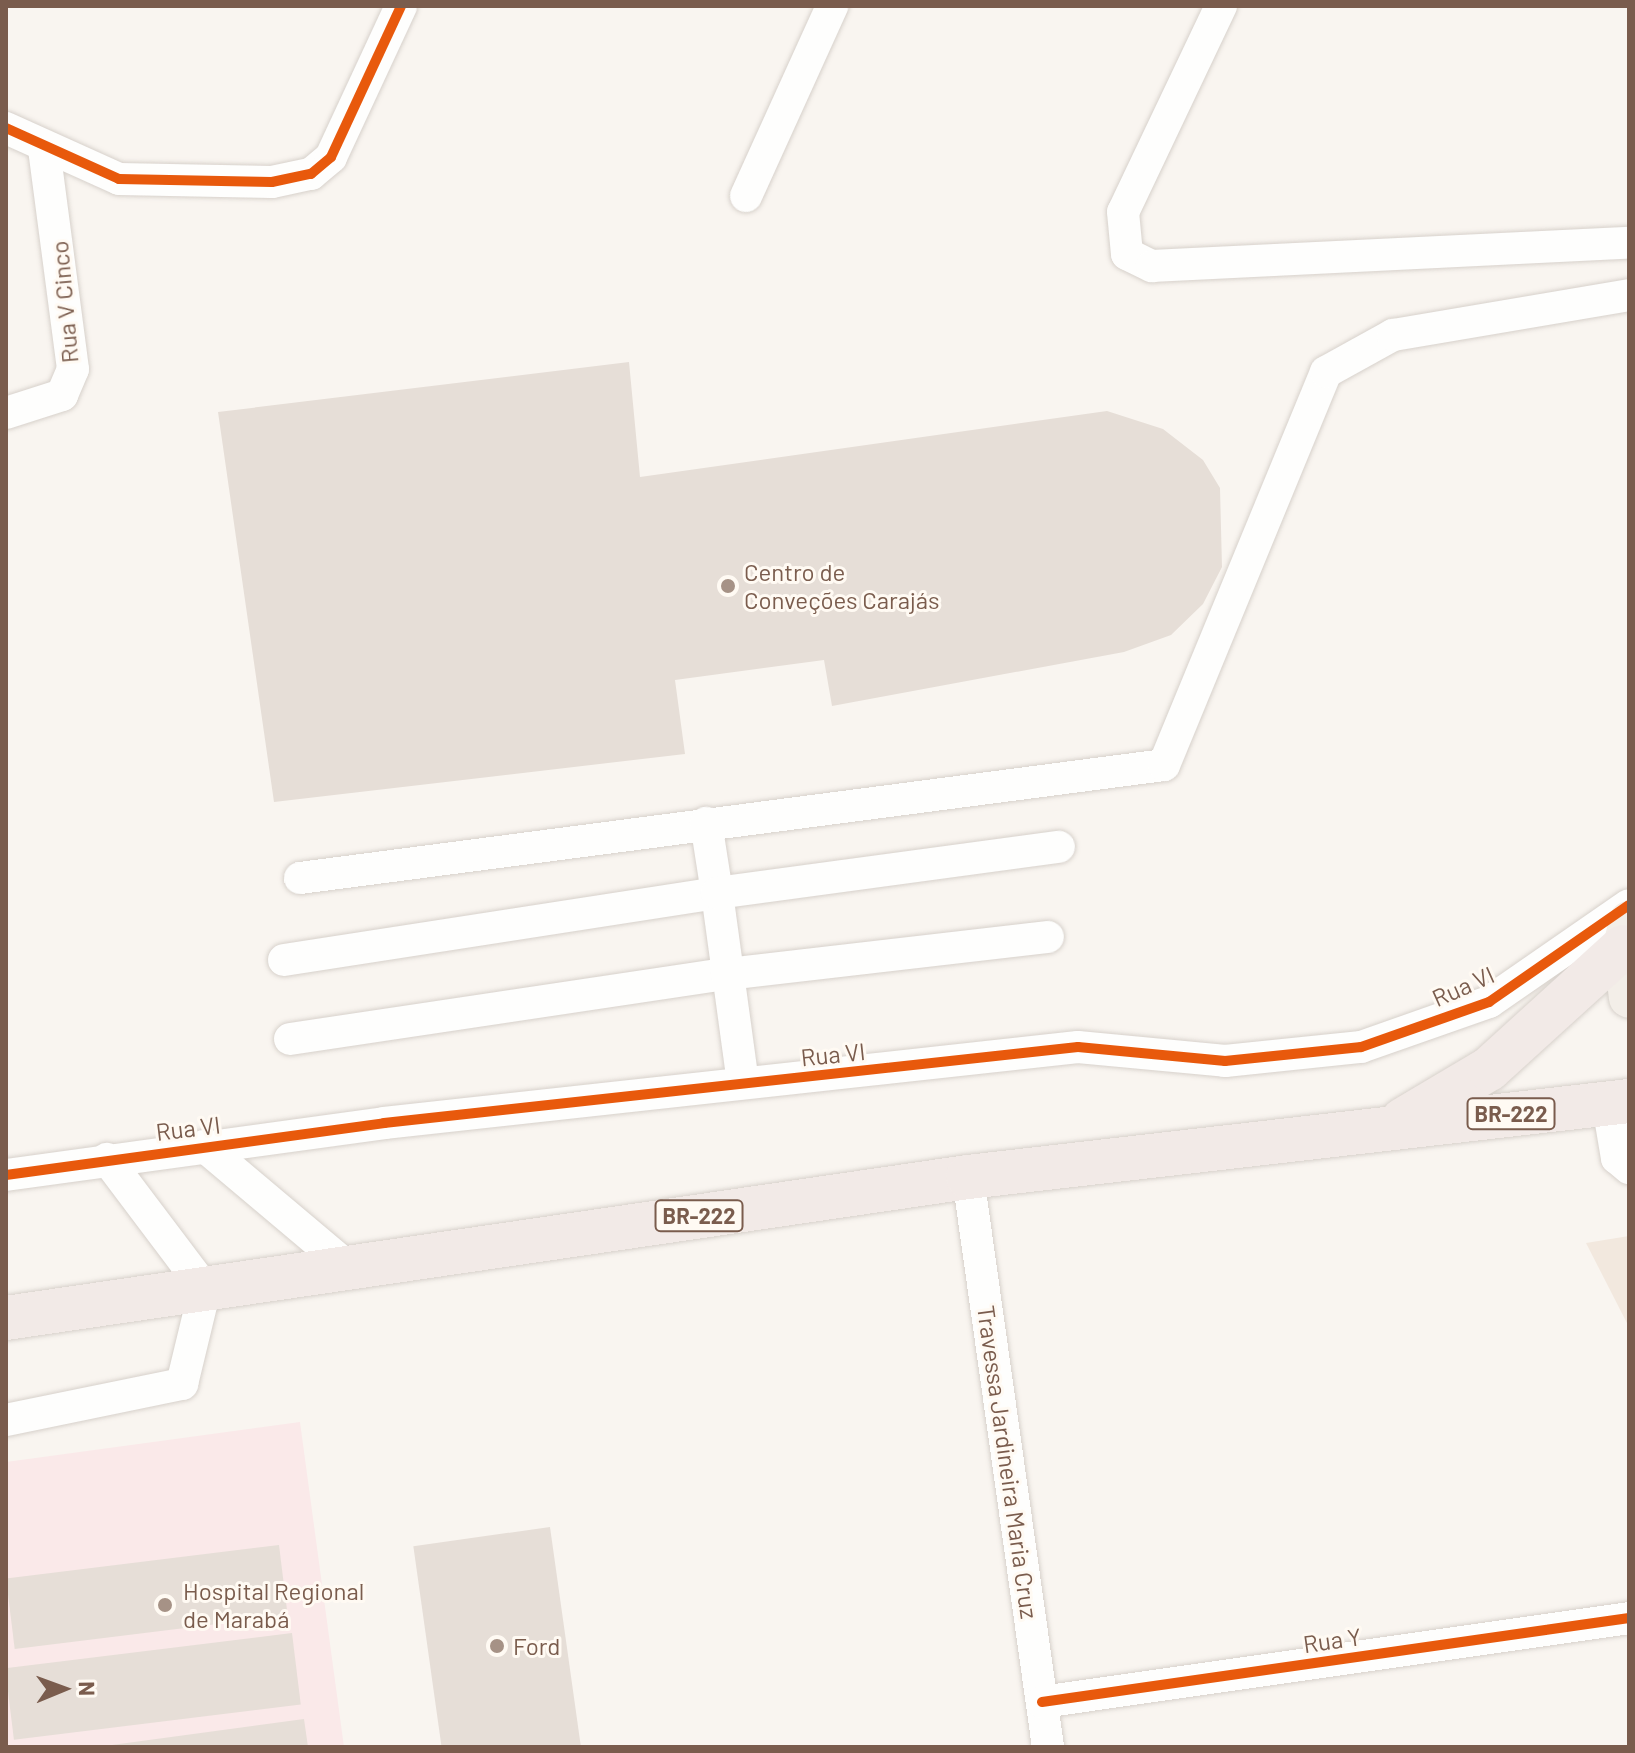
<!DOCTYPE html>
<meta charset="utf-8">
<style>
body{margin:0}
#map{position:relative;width:1635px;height:1753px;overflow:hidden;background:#f9f5f0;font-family:Barlow,sans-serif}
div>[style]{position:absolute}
.residential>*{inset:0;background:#f2e8de}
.medical>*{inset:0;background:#fae9e9}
.building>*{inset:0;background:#e6ded7;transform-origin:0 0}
.roads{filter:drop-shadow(0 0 2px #d7d1cb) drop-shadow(0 0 2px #d7d1cb)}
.minor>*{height:32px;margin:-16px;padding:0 16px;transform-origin:16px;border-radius:16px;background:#fefefd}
.major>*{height:40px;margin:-20px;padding:0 20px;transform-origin:20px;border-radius:20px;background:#f3eee8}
.highway>*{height:44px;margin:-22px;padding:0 22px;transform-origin:22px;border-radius:22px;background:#f2eae7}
.cycleway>*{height:10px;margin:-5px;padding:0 5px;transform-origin:5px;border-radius:5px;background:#e8590c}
.dots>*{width:22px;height:22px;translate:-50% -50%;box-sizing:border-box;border:4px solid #fffaf3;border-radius:50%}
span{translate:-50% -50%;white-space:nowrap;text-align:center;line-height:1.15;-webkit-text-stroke:6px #fffaf3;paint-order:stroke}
.shield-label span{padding:2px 6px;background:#fffaf3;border:2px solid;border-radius:6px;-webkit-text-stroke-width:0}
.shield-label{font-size:22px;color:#7a5c4d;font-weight:700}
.street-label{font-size:24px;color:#7a5c4d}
.poi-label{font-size:24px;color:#7a5c4d}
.left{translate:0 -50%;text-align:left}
.frame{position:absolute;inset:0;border:8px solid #7a5c4d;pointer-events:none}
.north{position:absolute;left:24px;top:1649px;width:80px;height:80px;-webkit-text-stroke:6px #fffaf3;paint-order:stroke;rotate:89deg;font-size:22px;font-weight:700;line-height:32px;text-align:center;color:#7a5c4d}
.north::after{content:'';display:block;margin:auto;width:28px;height:36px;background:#7a5c4d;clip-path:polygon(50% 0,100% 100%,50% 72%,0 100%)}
</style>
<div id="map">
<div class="residential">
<i style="clip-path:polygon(1629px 1236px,1629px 1327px,1586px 1243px)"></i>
</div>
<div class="medical">
<i style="clip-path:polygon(300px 1422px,344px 1747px,6px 1747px,6px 1462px)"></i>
</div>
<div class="building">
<i style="clip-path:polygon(629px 362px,640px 477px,1107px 411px,1163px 429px,1203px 460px,1220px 488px,1222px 567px,1203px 604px,1171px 635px,1124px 652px,832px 706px,824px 660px,675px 680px,685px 754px,274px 802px,218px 412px)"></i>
<i style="left:550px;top:1527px;width:222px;height:138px;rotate:82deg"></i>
<i style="left:279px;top:1545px;width:71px;height:275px;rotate:83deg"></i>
<i style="left:292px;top:1633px;width:72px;height:289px;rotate:83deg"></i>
<i style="clip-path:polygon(304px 1719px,308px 1747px,112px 1747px,112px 1745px)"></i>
</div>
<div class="roads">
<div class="minor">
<i style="left:1221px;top:6px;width:228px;rotate:115.4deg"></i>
<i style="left:1123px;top:212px;width:42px;rotate:84.6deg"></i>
<i style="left:1127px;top:254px;width:28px;rotate:26deg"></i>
<i style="left:1152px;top:266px;width:478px;rotate:-2.8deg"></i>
<i style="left:6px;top:128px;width:124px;rotate:24.3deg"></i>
<i style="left:119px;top:179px;width:153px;rotate:1.1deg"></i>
<i style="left:272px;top:182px;width:40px;rotate:-12deg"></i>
<i style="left:311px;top:174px;width:26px;rotate:-40deg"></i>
<i style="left:331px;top:157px;width:166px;rotate:-65.1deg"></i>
<i style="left:746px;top:196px;width:209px;rotate:-65.6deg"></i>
<i style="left:6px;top:413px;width:59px;rotate:-17.8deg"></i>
<i style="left:62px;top:395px;width:28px;rotate:-67deg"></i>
<i style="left:73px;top:369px;width:222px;rotate:-97.5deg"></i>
<i style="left:300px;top:878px;width:871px;rotate:-7.45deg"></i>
<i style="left:1164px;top:765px;width:425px;rotate:-67.6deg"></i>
<i style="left:1326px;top:372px;width:77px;rotate:-28.9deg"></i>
<i style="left:1393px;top:335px;width:239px;rotate:-9.6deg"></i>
<i style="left:284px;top:960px;width:438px;rotate:-8.8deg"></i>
<i style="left:717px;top:893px;width:71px;rotate:-98.9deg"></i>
<i style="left:290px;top:1039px;width:442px;rotate:-8.5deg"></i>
<i style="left:727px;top:974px;width:323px;rotate:-6.6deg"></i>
<i style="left:743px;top:1083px;width:192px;rotate:-97.8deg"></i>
<i style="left:717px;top:893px;width:345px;rotate:-7.7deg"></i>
<i style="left:1608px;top:1105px;width:54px;rotate:80.4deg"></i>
<i style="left:1617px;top:1158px;width:16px;rotate:40deg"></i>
<i style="left:204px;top:1146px;width:189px;rotate:40.1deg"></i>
<i style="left:6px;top:1175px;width:382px;rotate:-7.8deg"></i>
<i style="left:384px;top:1123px;width:698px;rotate:-6.25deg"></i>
<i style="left:1078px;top:1047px;width:148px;rotate:5.4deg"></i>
<i style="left:1225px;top:1061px;width:137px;rotate:-5.9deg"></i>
<i style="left:1361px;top:1047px;width:136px;rotate:-19.4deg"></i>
<i style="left:1489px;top:1002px;width:170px;rotate:-34.7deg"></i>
<i style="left:968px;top:1177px;width:576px;rotate:82.01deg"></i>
<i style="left:6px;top:1420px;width:180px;rotate:-11.6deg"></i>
<i style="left:182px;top:1384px;width:98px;rotate:-76.4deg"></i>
<i style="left:205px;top:1289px;width:163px;rotate:-127deg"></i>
<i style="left:1042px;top:1702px;width:593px;rotate:-8.14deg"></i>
</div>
<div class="major">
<i style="left:1629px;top:921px;width:27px;rotate:103deg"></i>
<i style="left:1623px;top:947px;width:51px;rotate:83.3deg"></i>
</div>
<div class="highway">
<i style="left:1403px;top:1120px;width:100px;rotate:-30.7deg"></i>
<i style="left:1489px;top:1069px;width:181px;rotate:-42.3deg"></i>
<i style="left:6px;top:1318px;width:972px;rotate:-8.34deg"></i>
<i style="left:968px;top:1177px;width:665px;rotate:-6.56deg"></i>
</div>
</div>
<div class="cycleway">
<i style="left:6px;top:128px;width:124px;rotate:24.3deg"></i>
<i style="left:119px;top:179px;width:153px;rotate:1.1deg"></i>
<i style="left:272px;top:182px;width:40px;rotate:-12deg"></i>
<i style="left:311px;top:174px;width:26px;rotate:-40deg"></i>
<i style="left:331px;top:157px;width:166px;rotate:-65.1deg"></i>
<i style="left:6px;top:1175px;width:382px;rotate:-7.8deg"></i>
<i style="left:384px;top:1123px;width:698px;rotate:-6.25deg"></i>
<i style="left:1078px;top:1047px;width:148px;rotate:5.4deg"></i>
<i style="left:1225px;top:1061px;width:137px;rotate:-5.9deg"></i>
<i style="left:1361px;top:1047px;width:136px;rotate:-19.4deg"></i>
<i style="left:1489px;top:1002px;width:170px;rotate:-34.7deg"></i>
<i style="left:1042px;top:1702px;width:593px;rotate:-8.14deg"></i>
</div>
<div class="dots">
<i style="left:728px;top:586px;background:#a69286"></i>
<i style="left:165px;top:1605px;background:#a69286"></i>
<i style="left:497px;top:1646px;background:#a69286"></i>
</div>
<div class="shield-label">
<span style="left:1511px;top:1114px">BR-222</span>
<span style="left:699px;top:1216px">BR-222</span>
</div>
<div class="street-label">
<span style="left:64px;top:302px;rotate:-95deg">Rua V Cinco</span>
<span style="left:1463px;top:986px;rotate:-24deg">Rua VI</span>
<span style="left:833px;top:1054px;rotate:-6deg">Rua VI</span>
<span style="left:188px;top:1128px;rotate:-7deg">Rua VI</span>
<span style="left:1008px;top:1462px;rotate:82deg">Travessa Jardineira Maria Cruz</span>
<span style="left:1332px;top:1640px;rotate:-8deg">Rua Y</span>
</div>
<div class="poi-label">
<span class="left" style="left:744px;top:586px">Centro de<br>Conveções Carajás</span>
<span class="left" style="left:183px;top:1605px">Hospital Regional<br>de Marabá</span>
<span class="left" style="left:513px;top:1646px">Ford</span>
</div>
<div class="frame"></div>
<div class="north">N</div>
</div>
